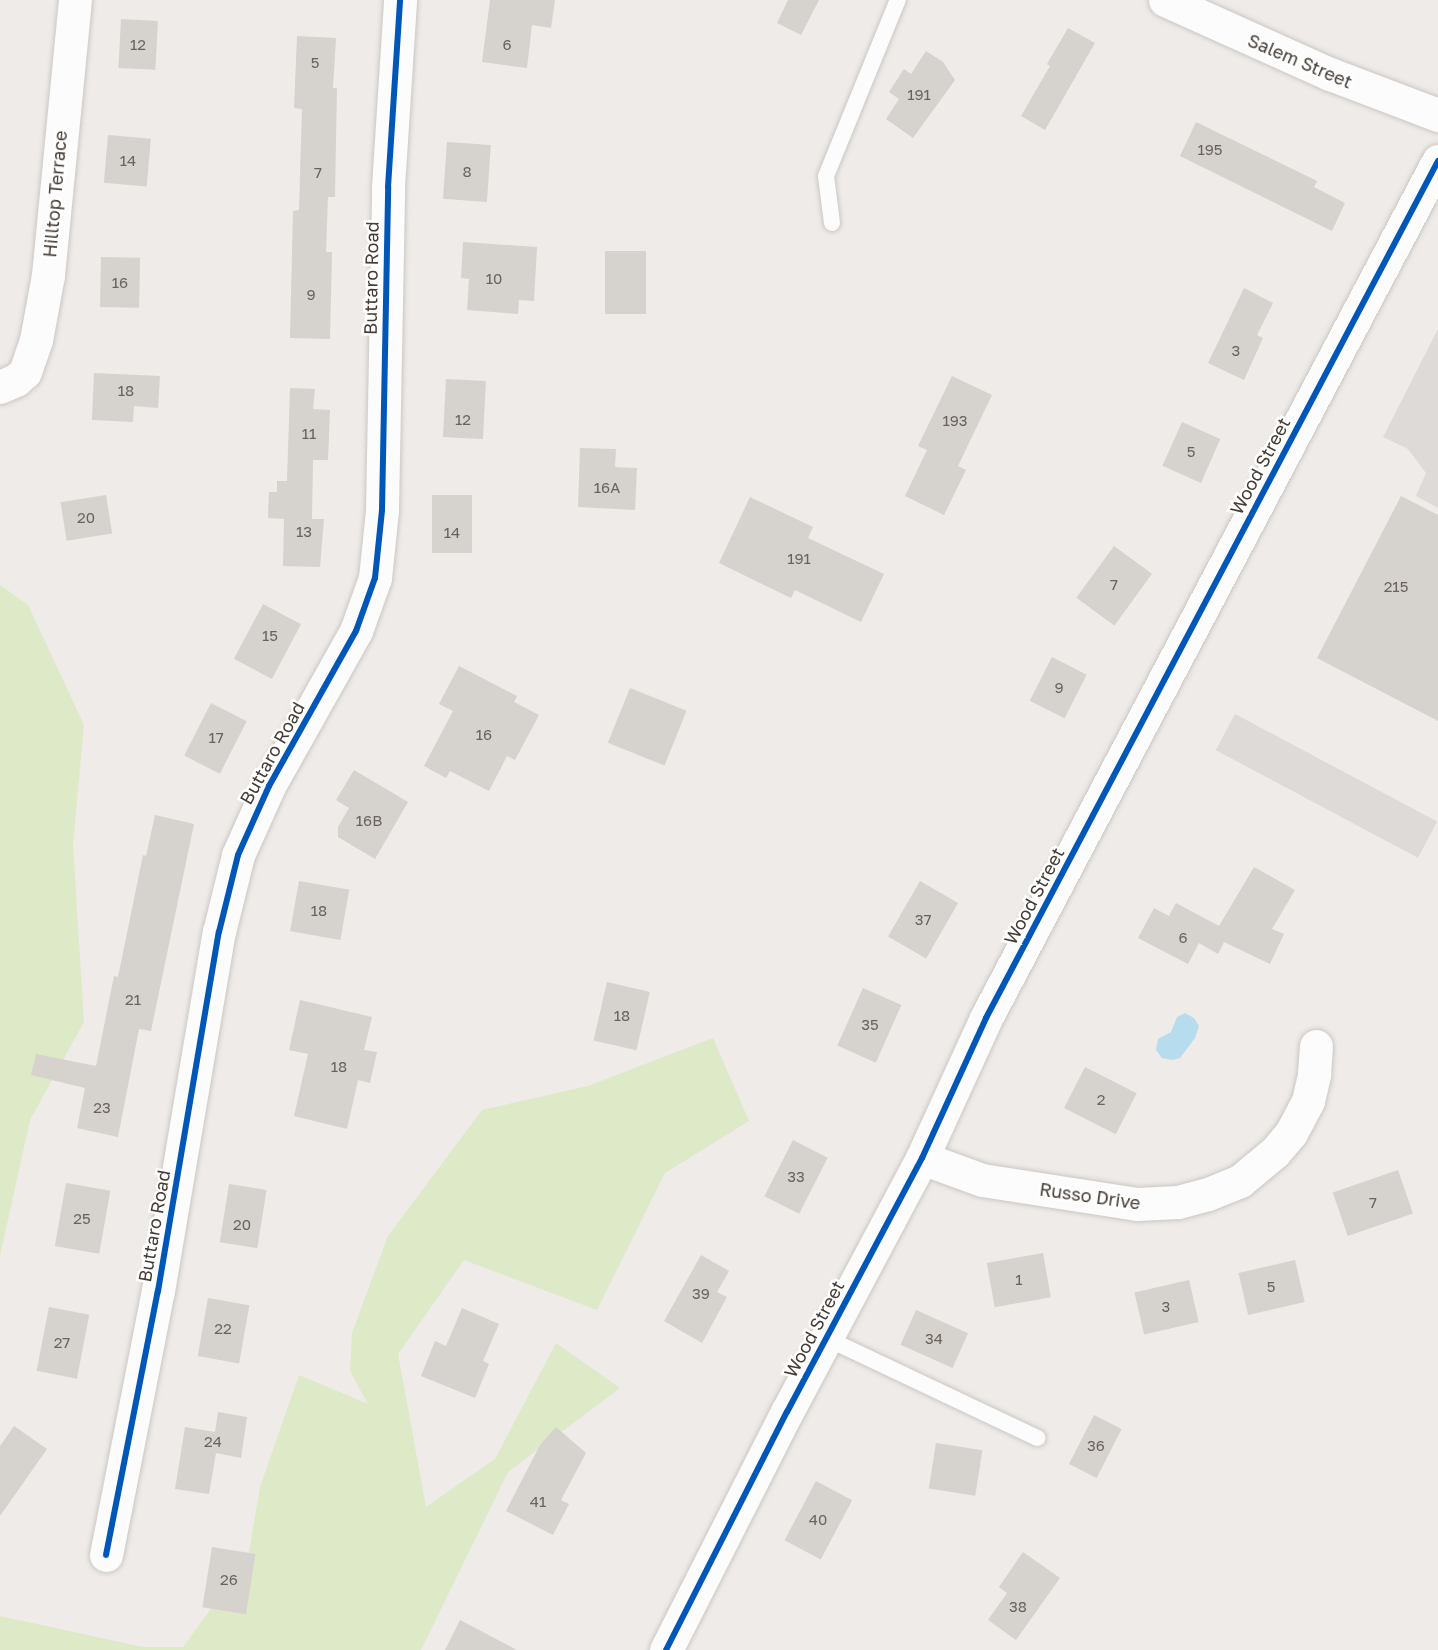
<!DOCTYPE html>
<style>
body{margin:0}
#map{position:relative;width:1438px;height:1650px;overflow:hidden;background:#eeebe8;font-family:"Golos Text",sans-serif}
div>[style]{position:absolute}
.green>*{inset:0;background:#dee9c7}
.parking>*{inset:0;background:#dddad7;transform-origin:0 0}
.water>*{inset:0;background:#b7dcee}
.building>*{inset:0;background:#d6d2ce;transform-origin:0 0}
.roads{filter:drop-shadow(0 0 2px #cbc7c3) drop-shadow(0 0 2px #cbc7c3)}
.service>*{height:16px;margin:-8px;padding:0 8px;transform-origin:8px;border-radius:8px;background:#fcfcfc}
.minor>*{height:33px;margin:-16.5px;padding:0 16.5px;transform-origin:16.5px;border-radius:16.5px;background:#fcfcfc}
.tertiary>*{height:33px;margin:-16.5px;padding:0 16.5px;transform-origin:16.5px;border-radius:16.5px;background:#fcfcfc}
.cycleway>*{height:6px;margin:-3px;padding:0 3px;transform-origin:3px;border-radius:3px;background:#0057b8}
span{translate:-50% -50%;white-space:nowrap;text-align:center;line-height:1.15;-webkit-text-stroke:5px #fff;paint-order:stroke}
.number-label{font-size:15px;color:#6a635c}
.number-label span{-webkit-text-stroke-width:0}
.street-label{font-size:18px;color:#443c34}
</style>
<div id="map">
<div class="green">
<i style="clip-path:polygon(0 585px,28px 605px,84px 725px,73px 845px,84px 1022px,30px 1120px,0 1256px)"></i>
<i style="clip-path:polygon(713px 1038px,749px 1121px,665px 1173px,597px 1310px,464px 1260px,398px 1354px,426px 1507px,495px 1459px,556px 1343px,620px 1388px,508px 1472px,421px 1650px,0 1650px,0 1616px,143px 1647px,183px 1647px,248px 1558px,260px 1487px,299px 1375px,368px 1404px,350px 1371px,352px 1333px,388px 1236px,482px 1110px,588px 1086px)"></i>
</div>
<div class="parking">
<i style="clip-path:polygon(1438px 329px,1438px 508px,1416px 496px,1426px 473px,1408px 449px,1383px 437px)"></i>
<i style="left:1235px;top:714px;width:229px;height:41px;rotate:28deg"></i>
</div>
<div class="water">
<i style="clip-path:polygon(1185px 1013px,1194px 1018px,1199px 1026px,1195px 1038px,1180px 1058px,1172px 1060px,1162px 1058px,1156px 1050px,1158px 1039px,1171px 1032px,1177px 1017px)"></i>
</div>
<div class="building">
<i style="clip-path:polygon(490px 0,555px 0,551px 28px,532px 25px,527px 68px,482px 62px)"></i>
<i style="clip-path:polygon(788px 0,819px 0,801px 35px,777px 23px)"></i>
<i style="left:121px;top:19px;width:37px;height:49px;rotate:3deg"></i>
<i style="clip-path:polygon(1068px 28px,1095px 43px,1045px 130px,1021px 116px,1050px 66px,1047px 64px)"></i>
<i style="clip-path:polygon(297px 36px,336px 38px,333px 88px,337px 88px,335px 197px,328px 197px,326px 252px,332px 252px,330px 339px,290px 338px,293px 211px,299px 210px,302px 109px,294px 108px)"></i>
<i style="clip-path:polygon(926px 51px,943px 62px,955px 80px,913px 138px,886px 119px,899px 99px,889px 92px,904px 69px,911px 74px)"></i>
<i style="clip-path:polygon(1196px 122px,1317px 181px,1314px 187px,1345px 203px,1332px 231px,1180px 156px)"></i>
<i style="left:108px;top:135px;width:43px;height:48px;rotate:5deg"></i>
<i style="left:447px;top:142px;width:44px;height:57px;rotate:4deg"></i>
<i style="clip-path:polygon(463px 242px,537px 247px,534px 301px,519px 300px,518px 314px,467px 310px,469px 279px,461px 278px)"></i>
<i style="left:605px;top:251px;width:41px;height:63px"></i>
<i style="left:101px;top:257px;width:39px;height:50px;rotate:1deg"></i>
<i style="clip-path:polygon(1244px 288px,1273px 303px,1257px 335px,1263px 338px,1244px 380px,1208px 363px)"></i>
<i style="clip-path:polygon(94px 373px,160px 376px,158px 408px,134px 406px,133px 422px,92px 420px)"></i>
<i style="clip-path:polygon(952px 376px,992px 395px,958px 466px,966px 470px,944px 515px,905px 496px,927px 450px,918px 446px)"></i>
<i style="left:446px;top:379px;width:40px;height:58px;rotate:3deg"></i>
<i style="clip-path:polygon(290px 388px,315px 389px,313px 409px,330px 410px,328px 460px,313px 460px,312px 519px,324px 519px,320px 567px,283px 566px,284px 519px,268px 518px,269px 492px,277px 492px,277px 481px,287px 481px)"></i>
<i style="left:1182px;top:422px;width:42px;height:48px;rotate:24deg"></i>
<i style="clip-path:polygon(580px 448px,616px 449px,615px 467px,637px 468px,635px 510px,578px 507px)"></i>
<i style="left:106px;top:495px;width:39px;height:46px;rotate:81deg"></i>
<i style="left:432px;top:495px;width:40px;height:58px"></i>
<i style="clip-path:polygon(1401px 496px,1438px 515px,1438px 721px,1317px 658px)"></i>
<i style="clip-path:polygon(750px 497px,813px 527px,808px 538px,884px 574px,861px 622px,795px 590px,791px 598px,719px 563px)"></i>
<i style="left:1114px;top:546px;width:47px;height:64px;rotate:36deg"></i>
<i style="left:263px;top:604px;width:43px;height:62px;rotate:28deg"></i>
<i style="left:1052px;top:657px;width:39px;height:49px;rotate:27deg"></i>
<i style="clip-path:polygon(459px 666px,517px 696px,514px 702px,539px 715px,515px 760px,507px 756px,489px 791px,450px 771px,446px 778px,424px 766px,453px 711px,439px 704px)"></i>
<i style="left:630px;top:688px;width:61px;height:59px;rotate:22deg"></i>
<i style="left:211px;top:703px;width:40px;height:59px;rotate:27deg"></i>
<i style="clip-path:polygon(354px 770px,408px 802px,375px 859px,338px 837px,338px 827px,349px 808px,336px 800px)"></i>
<i style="clip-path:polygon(155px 815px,194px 824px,151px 1031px,139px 1029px,118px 1137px,77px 1128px,85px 1088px,31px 1075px,36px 1054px,96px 1066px,114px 976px,118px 977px,143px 855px,146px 856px)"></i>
<i style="clip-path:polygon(1254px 867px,1295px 890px,1272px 929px,1284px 934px,1270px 964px,1224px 942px,1218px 954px,1199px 943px,1188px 964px,1138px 938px,1154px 908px,1169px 916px,1176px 903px,1219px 926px)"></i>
<i style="left:299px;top:881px;width:51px;height:51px;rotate:10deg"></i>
<i style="left:920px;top:881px;width:44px;height:64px;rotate:30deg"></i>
<i style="left:607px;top:982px;width:44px;height:60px;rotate:13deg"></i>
<i style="left:863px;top:988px;width:42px;height:63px;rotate:24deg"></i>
<i style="clip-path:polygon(300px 1000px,372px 1017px,364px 1050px,377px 1052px,370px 1083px,358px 1080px,347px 1129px,294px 1116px,308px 1054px,289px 1050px)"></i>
<i style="left:1085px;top:1067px;width:58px;height:46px;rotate:27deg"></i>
<i style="left:793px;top:1140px;width:39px;height:63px;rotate:27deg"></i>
<i style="left:1398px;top:1170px;width:46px;height:69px;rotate:71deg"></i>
<i style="left:66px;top:1183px;width:45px;height:64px;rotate:10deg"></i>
<i style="left:229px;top:1184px;width:38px;height:59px;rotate:9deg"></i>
<i style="left:1043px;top:1253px;width:45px;height:57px;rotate:80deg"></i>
<i style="clip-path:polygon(701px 1255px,729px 1271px,717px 1292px,727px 1297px,702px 1343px,664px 1321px)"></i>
<i style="left:1295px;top:1260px;width:43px;height:58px;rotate:77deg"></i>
<i style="left:1189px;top:1280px;width:43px;height:56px;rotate:77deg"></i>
<i style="left:208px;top:1298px;width:42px;height:59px;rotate:10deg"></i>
<i style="left:49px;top:1307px;width:41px;height:65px;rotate:11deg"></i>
<i style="clip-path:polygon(462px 1308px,499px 1324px,483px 1361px,489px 1364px,475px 1398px,421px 1376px,435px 1341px,446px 1346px)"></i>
<i style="left:916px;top:1310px;width:57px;height:38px;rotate:24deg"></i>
<i style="clip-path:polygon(218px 1412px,247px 1417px,241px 1458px,216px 1453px,209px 1494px,175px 1489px,185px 1427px,215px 1432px)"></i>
<i style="left:1094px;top:1415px;width:31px;height:55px;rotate:27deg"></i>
<i style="clip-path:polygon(14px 1426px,47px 1449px,0 1516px,0 1446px)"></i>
<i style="clip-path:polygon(556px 1427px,586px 1453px,561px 1500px,569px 1504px,553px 1535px,506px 1511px,540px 1445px)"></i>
<i style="left:936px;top:1443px;width:47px;height:46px;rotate:9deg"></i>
<i style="left:816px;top:1481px;width:41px;height:67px;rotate:28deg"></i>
<i style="left:212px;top:1547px;width:44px;height:61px;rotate:9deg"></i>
<i style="clip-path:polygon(1023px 1552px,1060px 1578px,1016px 1640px,988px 1620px,1007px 1593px,999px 1587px)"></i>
<i style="clip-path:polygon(460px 1620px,517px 1650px,445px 1650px)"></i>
</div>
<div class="roads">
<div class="service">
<i style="left:832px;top:223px;width:47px;rotate:-97.3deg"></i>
<i style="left:826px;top:176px;width:190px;rotate:-67.8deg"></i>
<i style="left:826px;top:1338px;width:234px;rotate:25.3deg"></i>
</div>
<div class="minor">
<i style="left:0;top:387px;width:17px;rotate:-24deg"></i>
<i style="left:16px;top:380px;width:12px;rotate:-42deg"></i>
<i style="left:25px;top:372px;width:34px;rotate:-71deg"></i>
<i style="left:36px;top:340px;width:66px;rotate:-79.5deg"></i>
<i style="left:48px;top:275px;width:276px;rotate:-84.4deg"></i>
<i style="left:922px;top:1158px;width:64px;rotate:20.1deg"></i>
<i style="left:982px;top:1180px;width:157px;rotate:8.8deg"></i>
<i style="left:1137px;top:1204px;width:41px;rotate:-2.8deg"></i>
<i style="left:1178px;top:1202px;width:31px;rotate:-15deg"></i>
<i style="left:1208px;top:1194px;width:35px;rotate:-22deg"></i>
<i style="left:1240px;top:1181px;width:45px;rotate:-39.6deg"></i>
<i style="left:1275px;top:1152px;width:25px;rotate:-50deg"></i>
<i style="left:1291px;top:1133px;width:36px;rotate:-62deg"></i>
<i style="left:1308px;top:1101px;width:28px;rotate:-77deg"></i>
<i style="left:1314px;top:1074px;width:28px;rotate:-86deg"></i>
<i style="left:106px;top:1555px;width:269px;rotate:-78.9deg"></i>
<i style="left:158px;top:1291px;width:364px;rotate:-80.4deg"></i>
<i style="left:219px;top:932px;width:79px;rotate:-76.1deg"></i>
<i style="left:238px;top:855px;width:76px;rotate:-65.8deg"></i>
<i style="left:269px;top:786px;width:178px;rotate:-60.7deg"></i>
<i style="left:356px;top:631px;width:56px;rotate:-70.3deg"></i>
<i style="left:375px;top:578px;width:68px;rotate:-84.1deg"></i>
<i style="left:382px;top:510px;width:323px;rotate:-88.9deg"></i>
<i style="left:388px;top:187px;width:187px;rotate:-86.3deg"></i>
</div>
<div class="tertiary">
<i style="left:1165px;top:0;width:181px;rotate:24.2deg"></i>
<i style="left:1330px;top:74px;width:116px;rotate:20.8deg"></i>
<i style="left:666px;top:1650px;width:267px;rotate:-63.1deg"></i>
<i style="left:787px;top:1412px;width:288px;rotate:-62deg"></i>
<i style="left:922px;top:1158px;width:154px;rotate:-65.4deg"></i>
<i style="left:986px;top:1018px;width:969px;rotate:-62.19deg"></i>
</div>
</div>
<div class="cycleway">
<i style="left:106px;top:1555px;width:269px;rotate:-78.9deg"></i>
<i style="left:158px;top:1291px;width:364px;rotate:-80.4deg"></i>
<i style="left:219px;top:932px;width:79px;rotate:-76.1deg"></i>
<i style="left:238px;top:855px;width:76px;rotate:-65.8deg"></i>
<i style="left:269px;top:786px;width:178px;rotate:-60.7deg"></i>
<i style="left:356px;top:631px;width:56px;rotate:-70.3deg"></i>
<i style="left:375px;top:578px;width:68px;rotate:-84.1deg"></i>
<i style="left:382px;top:510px;width:323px;rotate:-88.9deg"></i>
<i style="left:388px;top:187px;width:187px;rotate:-86.3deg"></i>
<i style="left:666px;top:1650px;width:267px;rotate:-63.1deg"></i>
<i style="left:787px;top:1412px;width:288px;rotate:-62deg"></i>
<i style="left:922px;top:1158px;width:154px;rotate:-65.4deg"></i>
<i style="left:986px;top:1018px;width:969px;rotate:-62.19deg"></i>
</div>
<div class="number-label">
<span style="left:138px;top:45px">12</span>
<span style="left:507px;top:45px">6</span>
<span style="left:315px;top:63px">5</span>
<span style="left:919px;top:95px">191</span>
<span style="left:1210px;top:150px">195</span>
<span style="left:128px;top:161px">14</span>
<span style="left:467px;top:172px">8</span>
<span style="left:318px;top:173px">7</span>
<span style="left:494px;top:279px">10</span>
<span style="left:120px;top:283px">16</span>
<span style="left:311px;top:295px">9</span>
<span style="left:1236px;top:351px">3</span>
<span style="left:126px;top:391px">18</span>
<span style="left:463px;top:420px">12</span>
<span style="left:955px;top:421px">193</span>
<span style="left:309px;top:434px">11</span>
<span style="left:1191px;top:452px">5</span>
<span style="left:607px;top:488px">16A</span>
<span style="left:86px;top:518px">20</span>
<span style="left:304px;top:532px">13</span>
<span style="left:452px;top:533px">14</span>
<span style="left:799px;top:559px">191</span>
<span style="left:1114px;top:585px">7</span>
<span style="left:1396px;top:587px">215</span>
<span style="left:270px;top:636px">15</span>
<span style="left:1059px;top:688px">9</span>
<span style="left:484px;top:735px">16</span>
<span style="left:216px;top:738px">17</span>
<span style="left:369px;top:821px">16B</span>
<span style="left:319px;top:911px">18</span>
<span style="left:923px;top:920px">37</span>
<span style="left:1183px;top:938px">6</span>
<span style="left:133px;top:1000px">21</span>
<span style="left:622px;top:1016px">18</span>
<span style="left:870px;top:1025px">35</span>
<span style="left:339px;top:1067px">18</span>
<span style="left:1101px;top:1100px">2</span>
<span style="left:102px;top:1108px">23</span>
<span style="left:796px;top:1177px">33</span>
<span style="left:1373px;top:1203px">7</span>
<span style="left:82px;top:1219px">25</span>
<span style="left:242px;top:1225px">20</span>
<span style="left:1019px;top:1280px">1</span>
<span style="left:1271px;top:1287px">5</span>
<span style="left:701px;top:1294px">39</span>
<span style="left:1166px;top:1307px">3</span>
<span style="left:223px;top:1329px">22</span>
<span style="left:934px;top:1339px">34</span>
<span style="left:62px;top:1343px">27</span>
<span style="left:213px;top:1442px">24</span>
<span style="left:1096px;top:1446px">36</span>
<span style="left:538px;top:1502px">41</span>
<span style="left:818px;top:1520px">40</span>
<span style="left:229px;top:1580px">26</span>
<span style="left:1018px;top:1607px">38</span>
</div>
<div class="street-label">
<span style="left:1300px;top:61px;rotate:23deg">Salem Street</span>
<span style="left:55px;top:194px;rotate:-85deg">Hilltop Terrace</span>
<span style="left:371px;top:278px;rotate:-89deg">Buttaro Road</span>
<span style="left:1260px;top:466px;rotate:-62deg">Wood Street</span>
<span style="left:272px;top:753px;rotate:-61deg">Buttaro Road</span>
<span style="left:1034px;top:896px;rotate:-62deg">Wood Street</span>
<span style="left:1090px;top:1196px;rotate:8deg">Russo Drive</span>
<span style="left:154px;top:1226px;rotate:-80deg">Buttaro Road</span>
<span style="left:814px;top:1329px;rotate:-62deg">Wood Street</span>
</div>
</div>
